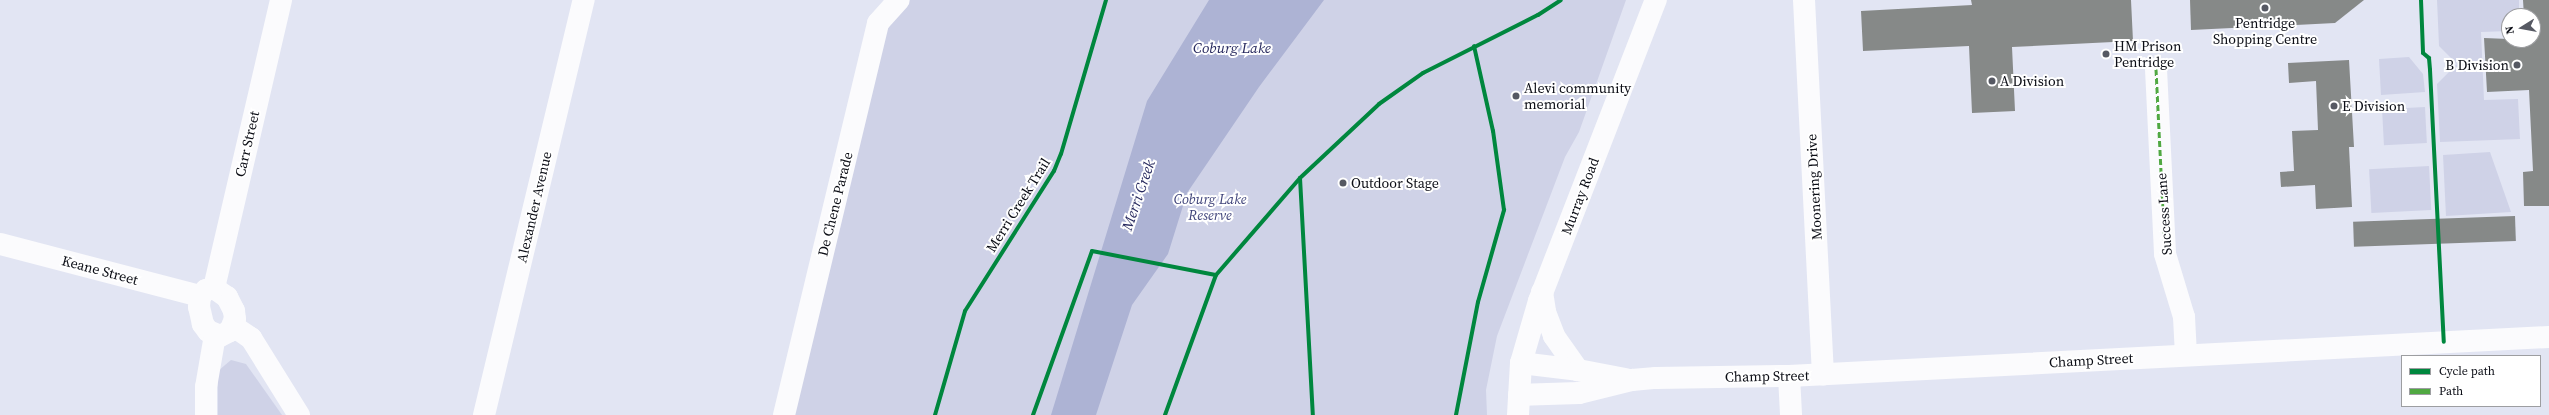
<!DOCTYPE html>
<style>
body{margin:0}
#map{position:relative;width:2549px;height:415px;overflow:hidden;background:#e2e5f3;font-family:"Source Serif 4",serif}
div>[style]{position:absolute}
.green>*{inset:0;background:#cfd2e7;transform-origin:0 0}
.water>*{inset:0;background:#adb3d4}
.building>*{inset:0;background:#868988;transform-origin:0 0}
.street>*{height:22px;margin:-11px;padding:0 11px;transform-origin:11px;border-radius:11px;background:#fbfbfd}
.secondary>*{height:22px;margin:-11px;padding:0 11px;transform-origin:11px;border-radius:11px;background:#fbfbfd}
.quiet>*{height:3px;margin-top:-1.5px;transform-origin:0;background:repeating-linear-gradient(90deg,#50a842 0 6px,transparent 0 9px)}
.cycleway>*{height:4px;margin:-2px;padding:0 2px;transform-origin:2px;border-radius:2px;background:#00873e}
.dots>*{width:11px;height:11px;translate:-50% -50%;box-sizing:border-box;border:2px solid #fff;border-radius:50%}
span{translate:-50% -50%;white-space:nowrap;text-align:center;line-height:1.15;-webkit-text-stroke:4px #fff;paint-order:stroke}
.poi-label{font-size:14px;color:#0b0d15}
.left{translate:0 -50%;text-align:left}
.right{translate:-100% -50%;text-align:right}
.street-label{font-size:14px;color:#0b0d15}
.park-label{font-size:14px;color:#3f437a;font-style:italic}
.water-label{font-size:15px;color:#27295e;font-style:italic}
.legend{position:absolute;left:2401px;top:355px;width:140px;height:52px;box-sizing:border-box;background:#fff;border:1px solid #9d9ea1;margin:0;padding:5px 7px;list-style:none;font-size:12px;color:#0b0d15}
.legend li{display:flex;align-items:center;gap:8px;height:20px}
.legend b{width:20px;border:1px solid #9d9ea1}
.north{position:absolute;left:2501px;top:8px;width:40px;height:40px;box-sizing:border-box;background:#fff;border:1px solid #9d9ea1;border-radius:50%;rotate:259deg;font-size:11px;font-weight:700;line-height:16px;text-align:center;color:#0b0d15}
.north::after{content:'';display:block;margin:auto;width:14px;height:18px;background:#565963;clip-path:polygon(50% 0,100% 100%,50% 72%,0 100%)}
</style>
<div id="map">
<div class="green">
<i style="clip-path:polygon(906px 0,1626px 0,1579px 132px,1565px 157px,1497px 336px,1486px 390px,1487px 415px,794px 415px,890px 15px)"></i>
<i style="clip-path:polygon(2437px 0,2519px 0,2519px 16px,2509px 16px,2509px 31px,2481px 32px,2484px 100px,2518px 99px,2520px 139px,2440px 142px,2437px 84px,2457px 64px,2439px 46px)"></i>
<i style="clip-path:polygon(2409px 57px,2423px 74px,2425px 92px,2381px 95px,2379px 59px)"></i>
<i style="left:2425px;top:107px;width:36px;height:43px;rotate:87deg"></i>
<i style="clip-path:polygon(2490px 152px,2511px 212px,2446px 216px,2443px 155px)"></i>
<i style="left:2429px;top:166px;width:44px;height:60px;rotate:87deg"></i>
<i style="clip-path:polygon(231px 360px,246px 364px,282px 415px,218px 415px,218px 371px)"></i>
</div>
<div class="water">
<i style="clip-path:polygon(1209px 0,1324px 0,1259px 87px,1187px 193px,1168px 254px,1132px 305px,1096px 415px,1051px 415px,1147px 101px)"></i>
</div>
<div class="building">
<i style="clip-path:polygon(1971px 0,2131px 0,2133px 41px,2012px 47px,2015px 111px,1972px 113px,1969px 46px,1863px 51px,1861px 11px,1972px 5px)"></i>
<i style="clip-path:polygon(2190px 0,2364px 0,2335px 23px,2191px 30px)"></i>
<i style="clip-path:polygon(2523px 0,2549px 0,2549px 206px,2524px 206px,2523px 172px,2533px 171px,2529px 90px,2487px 92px,2484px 38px,2533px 40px,2533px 16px,2524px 16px)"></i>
<i style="clip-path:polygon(2349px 60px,2354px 147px,2349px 147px,2352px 207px,2316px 209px,2315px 185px,2281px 187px,2280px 172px,2294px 171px,2292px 131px,2318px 130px,2316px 81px,2289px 83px,2288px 63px)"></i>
<i style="left:2515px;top:216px;width:25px;height:162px;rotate:88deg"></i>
</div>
<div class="street">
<i style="left:1804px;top:0;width:375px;rotate:87.1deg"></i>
<i style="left:2156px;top:69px;width:185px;rotate:87.2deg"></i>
<i style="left:2165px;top:254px;width:66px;rotate:73.2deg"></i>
<i style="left:2184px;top:317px;width:38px;rotate:87deg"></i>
<i style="left:0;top:244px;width:207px;rotate:14.6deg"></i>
<i style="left:214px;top:288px;width:296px;rotate:-76.9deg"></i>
<i style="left:214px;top:288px;width:16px;rotate:35deg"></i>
<i style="left:227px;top:297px;width:16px;rotate:63deg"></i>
<i style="left:234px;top:311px;width:8px;rotate:83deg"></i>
<i style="left:235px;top:319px;width:13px;rotate:113deg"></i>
<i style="left:230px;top:331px;width:11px;rotate:153deg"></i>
<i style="left:220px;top:336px;width:13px;rotate:-157deg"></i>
<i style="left:208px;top:331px;width:9px;rotate:-126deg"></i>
<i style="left:203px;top:324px;width:17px;rotate:-103deg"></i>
<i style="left:199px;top:307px;width:11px;rotate:-85deg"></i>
<i style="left:200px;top:296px;width:8px;rotate:-45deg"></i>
<i style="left:206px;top:290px;width:8px;rotate:-14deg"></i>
<i style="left:233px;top:326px;width:22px;rotate:34deg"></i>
<i style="left:251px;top:338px;width:91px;rotate:58.1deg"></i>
<i style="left:1789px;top:376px;width:39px;rotate:87deg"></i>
<i style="left:206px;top:415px;width:28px;rotate:-90deg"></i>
<i style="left:206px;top:387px;width:53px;rotate:-80.2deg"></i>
<i style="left:484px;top:415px;width:427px;rotate:-76.5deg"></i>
<i style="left:784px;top:415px;width:403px;rotate:-76.5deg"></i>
<i style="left:878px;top:23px;width:31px;rotate:-48deg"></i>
</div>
<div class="secondary">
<i style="left:1542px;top:292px;width:20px;rotate:81deg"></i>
<i style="left:1545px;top:312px;width:26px;rotate:69deg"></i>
<i style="left:1554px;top:336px;width:42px;rotate:54.8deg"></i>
<i style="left:1521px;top:363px;width:57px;rotate:7deg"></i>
<i style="left:1578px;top:370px;width:48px;rotate:10.8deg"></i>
<i style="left:1519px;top:395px;width:60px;rotate:-1.9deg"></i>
<i style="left:1579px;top:393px;width:55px;rotate:-13.8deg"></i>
<i style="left:1632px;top:380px;width:24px;rotate:-5deg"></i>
<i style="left:1656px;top:378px;width:133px;rotate:-0.9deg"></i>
<i style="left:1789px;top:376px;width:761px;rotate:-2.94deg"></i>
<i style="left:1518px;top:415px;width:52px;rotate:-86.7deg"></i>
<i style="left:1521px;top:363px;width:65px;rotate:-73.8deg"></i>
<i style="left:1539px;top:301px;width:323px;rotate:-68.8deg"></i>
</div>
<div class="quiet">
<i style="left:2156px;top:69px;width:185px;rotate:87.2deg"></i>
</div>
<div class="cycleway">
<i style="left:2421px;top:0;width:53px;rotate:87.8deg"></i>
<i style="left:2423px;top:53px;width:8px;rotate:40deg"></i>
<i style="left:2429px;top:58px;width:12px;rotate:85deg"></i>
<i style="left:2430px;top:70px;width:272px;rotate:87.1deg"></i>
<i style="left:1300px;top:178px;width:237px;rotate:86.9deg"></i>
<i style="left:935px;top:415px;width:108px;rotate:-73.9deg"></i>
<i style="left:965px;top:311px;width:166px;rotate:-57.6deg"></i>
<i style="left:1054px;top:171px;width:18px;rotate:-68deg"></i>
<i style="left:1061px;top:154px;width:160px;rotate:-73.7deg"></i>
<i style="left:1033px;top:415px;width:174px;rotate:-70.2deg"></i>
<i style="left:1092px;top:251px;width:126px;rotate:11deg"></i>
<i style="left:1165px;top:415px;width:149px;rotate:-70deg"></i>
<i style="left:1216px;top:275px;width:128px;rotate:-49.1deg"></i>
<i style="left:1300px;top:178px;width:108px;rotate:-43.1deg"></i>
<i style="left:1379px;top:104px;width:54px;rotate:-35.2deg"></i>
<i style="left:1423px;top:73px;width:129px;rotate:-26.8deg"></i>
<i style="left:1538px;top:15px;width:27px;rotate:-33deg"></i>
<i style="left:1456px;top:415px;width:115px;rotate:-79deg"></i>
<i style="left:1478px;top:302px;width:96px;rotate:-74.2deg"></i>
<i style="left:1504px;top:210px;width:80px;rotate:-97.9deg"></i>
<i style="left:1493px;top:131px;width:87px;rotate:-102.6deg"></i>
</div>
<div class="dots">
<i style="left:2265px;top:8px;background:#565963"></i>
<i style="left:2106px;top:54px;background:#565963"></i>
<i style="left:2517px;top:65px;background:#565963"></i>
<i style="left:1992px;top:81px;background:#565963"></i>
<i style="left:1516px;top:96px;background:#565963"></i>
<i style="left:2334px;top:106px;background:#565963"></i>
<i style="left:1343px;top:183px;background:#565963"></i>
</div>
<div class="poi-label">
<span style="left:2265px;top:31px">Pentridge<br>Shopping Centre</span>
<span class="left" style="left:2114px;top:54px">HM Prison<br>Pentridge</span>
<span class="right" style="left:2509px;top:65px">B Division</span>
<span class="left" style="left:2000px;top:81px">A Division</span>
<span class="left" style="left:1524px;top:96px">Alevi community<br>memorial</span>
<span class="left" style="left:2342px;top:106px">E Division</span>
<span class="left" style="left:1351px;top:183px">Outdoor Stage</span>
</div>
<div class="street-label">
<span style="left:247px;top:144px;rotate:-77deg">Carr Street</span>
<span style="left:1814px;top:187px;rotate:-93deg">Moonering Drive</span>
<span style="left:1580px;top:196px;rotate:-69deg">Murray Road</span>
<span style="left:835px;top:204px;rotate:-76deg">De Chene Parade</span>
<span style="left:1018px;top:205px;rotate:-58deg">Merri Creek Trail</span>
<span style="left:534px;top:207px;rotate:-77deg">Alexander Avenue</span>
<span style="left:2164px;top:214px;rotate:-94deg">Success Lane</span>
<span style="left:100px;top:270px;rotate:15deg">Keane Street</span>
<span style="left:2091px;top:360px;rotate:-3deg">Champ Street</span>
<span style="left:1767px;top:376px;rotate:-1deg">Champ Street</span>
</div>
<div class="park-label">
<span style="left:1210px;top:207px">Coburg Lake<br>Reserve</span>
</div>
<div class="water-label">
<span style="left:1232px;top:48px">Coburg Lake</span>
<span style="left:1138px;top:195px;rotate:-71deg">Merri Creek</span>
</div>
<ul class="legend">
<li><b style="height:5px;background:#00873e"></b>Cycle path</li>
<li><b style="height:5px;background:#50a842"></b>Path</li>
</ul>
<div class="north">N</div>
</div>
